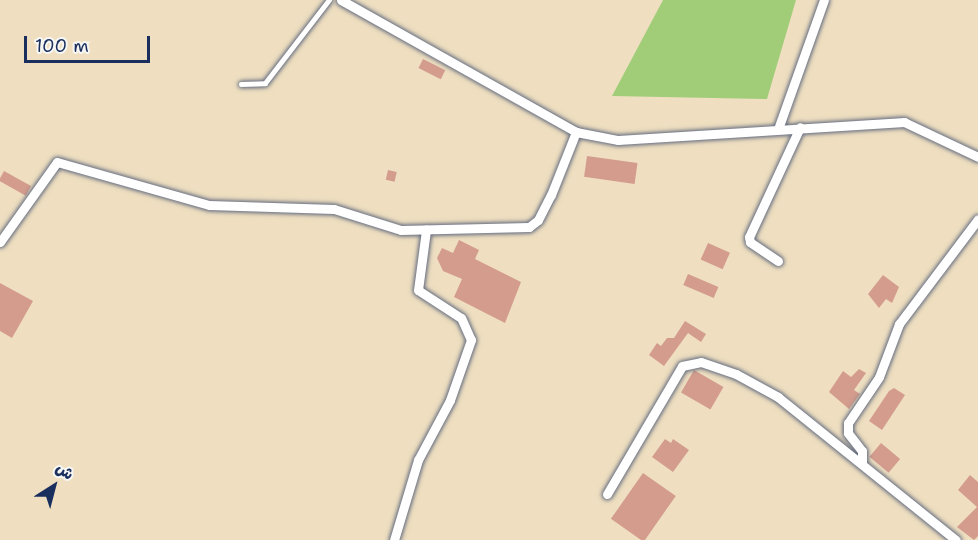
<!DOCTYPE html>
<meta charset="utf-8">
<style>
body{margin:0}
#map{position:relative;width:978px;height:540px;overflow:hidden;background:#efdfc0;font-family:"Shantell Sans","Playpen Sans Arabic",sans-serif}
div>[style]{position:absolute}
.green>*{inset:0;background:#a1cd79}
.building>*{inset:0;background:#d39c8d;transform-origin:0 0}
.roads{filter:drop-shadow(0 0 2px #656d80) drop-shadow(0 0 2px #656d80)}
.service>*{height:4.5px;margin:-2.25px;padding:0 2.25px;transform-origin:2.25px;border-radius:2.25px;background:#fff}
.minor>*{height:9px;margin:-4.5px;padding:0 4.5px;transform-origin:4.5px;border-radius:4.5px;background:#fff}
span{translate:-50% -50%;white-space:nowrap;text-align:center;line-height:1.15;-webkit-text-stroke:6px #f6f6f2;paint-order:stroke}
.north{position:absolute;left:24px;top:456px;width:60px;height:60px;-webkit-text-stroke:4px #f6f6f2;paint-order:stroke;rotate:36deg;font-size:16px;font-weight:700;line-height:24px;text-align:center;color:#1b2f5e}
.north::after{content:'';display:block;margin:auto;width:21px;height:27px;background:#1b2f5e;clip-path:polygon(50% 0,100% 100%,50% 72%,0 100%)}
.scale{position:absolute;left:24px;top:36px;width:126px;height:27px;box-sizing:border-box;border:3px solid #1b2f5e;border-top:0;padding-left:8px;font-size:18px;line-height:21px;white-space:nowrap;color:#1b2f5e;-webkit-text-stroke:4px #f6f6f2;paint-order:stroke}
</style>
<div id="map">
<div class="green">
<i style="clip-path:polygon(663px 0,796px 0,767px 99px,612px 96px)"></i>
</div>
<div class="building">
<i style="left:423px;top:59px;width:25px;height:10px;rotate:27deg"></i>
<i style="left:587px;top:156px;width:51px;height:21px;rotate:8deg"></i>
<i style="left:388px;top:170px;width:9px;height:10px;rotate:13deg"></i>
<i style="left:4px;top:171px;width:31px;height:11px;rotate:29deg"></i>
<i style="clip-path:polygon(459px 240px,479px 250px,475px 259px,521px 282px,505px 323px,454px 297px,462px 279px,443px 271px,437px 258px,442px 248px,453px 253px)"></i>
<i style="left:708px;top:243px;width:24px;height:18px;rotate:24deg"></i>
<i style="left:688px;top:274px;width:33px;height:12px;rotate:23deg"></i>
<i style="clip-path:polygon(883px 275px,899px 287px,892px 303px,886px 299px,879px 308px,868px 294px)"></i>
<i style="clip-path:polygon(0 283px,33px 301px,12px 338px,0 331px)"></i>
<i style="clip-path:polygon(685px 321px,706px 334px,701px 342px,688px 333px,664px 366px,649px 355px,657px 343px,661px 346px,667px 338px,674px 338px)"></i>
<i style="clip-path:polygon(859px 369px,866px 373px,854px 390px,860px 394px,849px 409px,829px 392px,843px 371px,851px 377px)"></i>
<i style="left:694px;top:370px;width:34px;height:26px;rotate:30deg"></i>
<i style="clip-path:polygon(894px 388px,905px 395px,882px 430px,869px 421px,889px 391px)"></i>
<i style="clip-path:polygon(665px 439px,671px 443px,673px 439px,689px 450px,673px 472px,652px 457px)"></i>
<i style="left:881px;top:443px;width:25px;height:18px;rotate:40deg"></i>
<i style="left:643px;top:473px;width:40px;height:56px;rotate:35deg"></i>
<i style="clip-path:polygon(970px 475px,978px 482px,978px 536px,974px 540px,957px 527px,977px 507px,958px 490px)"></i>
</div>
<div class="roads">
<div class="service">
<i style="left:241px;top:84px;width:24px;rotate:-2deg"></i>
<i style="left:265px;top:83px;width:105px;rotate:-52.4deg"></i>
</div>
<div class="minor">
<i style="left:341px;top:0;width:270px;rotate:29.3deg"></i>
<i style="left:576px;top:132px;width:43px;rotate:10.8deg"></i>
<i style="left:618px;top:140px;width:287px;rotate:-3.6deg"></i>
<i style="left:904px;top:122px;width:82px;rotate:25.3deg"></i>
<i style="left:778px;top:129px;width:137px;rotate:-70.4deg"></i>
<i style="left:0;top:242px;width:98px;rotate:-54.5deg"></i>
<i style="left:57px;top:162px;width:158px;rotate:15.8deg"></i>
<i style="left:209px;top:205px;width:125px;rotate:1.8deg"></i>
<i style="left:334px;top:209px;width:70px;rotate:17.4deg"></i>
<i style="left:401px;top:230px;width:128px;rotate:-1.3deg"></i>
<i style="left:529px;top:227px;width:11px;rotate:-38deg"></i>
<i style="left:538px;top:220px;width:28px;rotate:-63deg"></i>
<i style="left:551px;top:195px;width:68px;rotate:-68.4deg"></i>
<i style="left:778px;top:261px;width:34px;rotate:-146deg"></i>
<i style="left:750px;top:242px;width:5px;rotate:-101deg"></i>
<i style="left:749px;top:237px;width:121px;rotate:-65.1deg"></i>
<i style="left:862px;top:462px;width:11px;rotate:-90deg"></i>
<i style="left:862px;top:451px;width:23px;rotate:-128deg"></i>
<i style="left:848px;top:433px;width:10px;rotate:-90deg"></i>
<i style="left:848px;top:423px;width:55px;rotate:-56deg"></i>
<i style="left:879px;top:377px;width:57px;rotate:-69.3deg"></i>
<i style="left:899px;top:324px;width:131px;rotate:-53deg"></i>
<i style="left:607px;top:494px;width:148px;rotate:-59.6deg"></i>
<i style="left:682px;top:366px;width:19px;rotate:-12deg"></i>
<i style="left:701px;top:362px;width:37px;rotate:19deg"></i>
<i style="left:736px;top:374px;width:48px;rotate:28.7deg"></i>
<i style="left:778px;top:397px;width:228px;rotate:38.8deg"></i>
<i style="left:394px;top:540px;width:84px;rotate:-73.3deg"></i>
<i style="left:418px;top:460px;width:68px;rotate:-61.9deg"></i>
<i style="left:450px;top:400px;width:64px;rotate:-70.7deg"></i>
<i style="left:471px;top:340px;width:24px;rotate:-114deg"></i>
<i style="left:461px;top:318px;width:51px;rotate:-146.9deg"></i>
<i style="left:418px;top:290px;width:61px;rotate:-82.4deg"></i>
</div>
</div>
<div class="north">ش</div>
<div class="scale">100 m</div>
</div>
